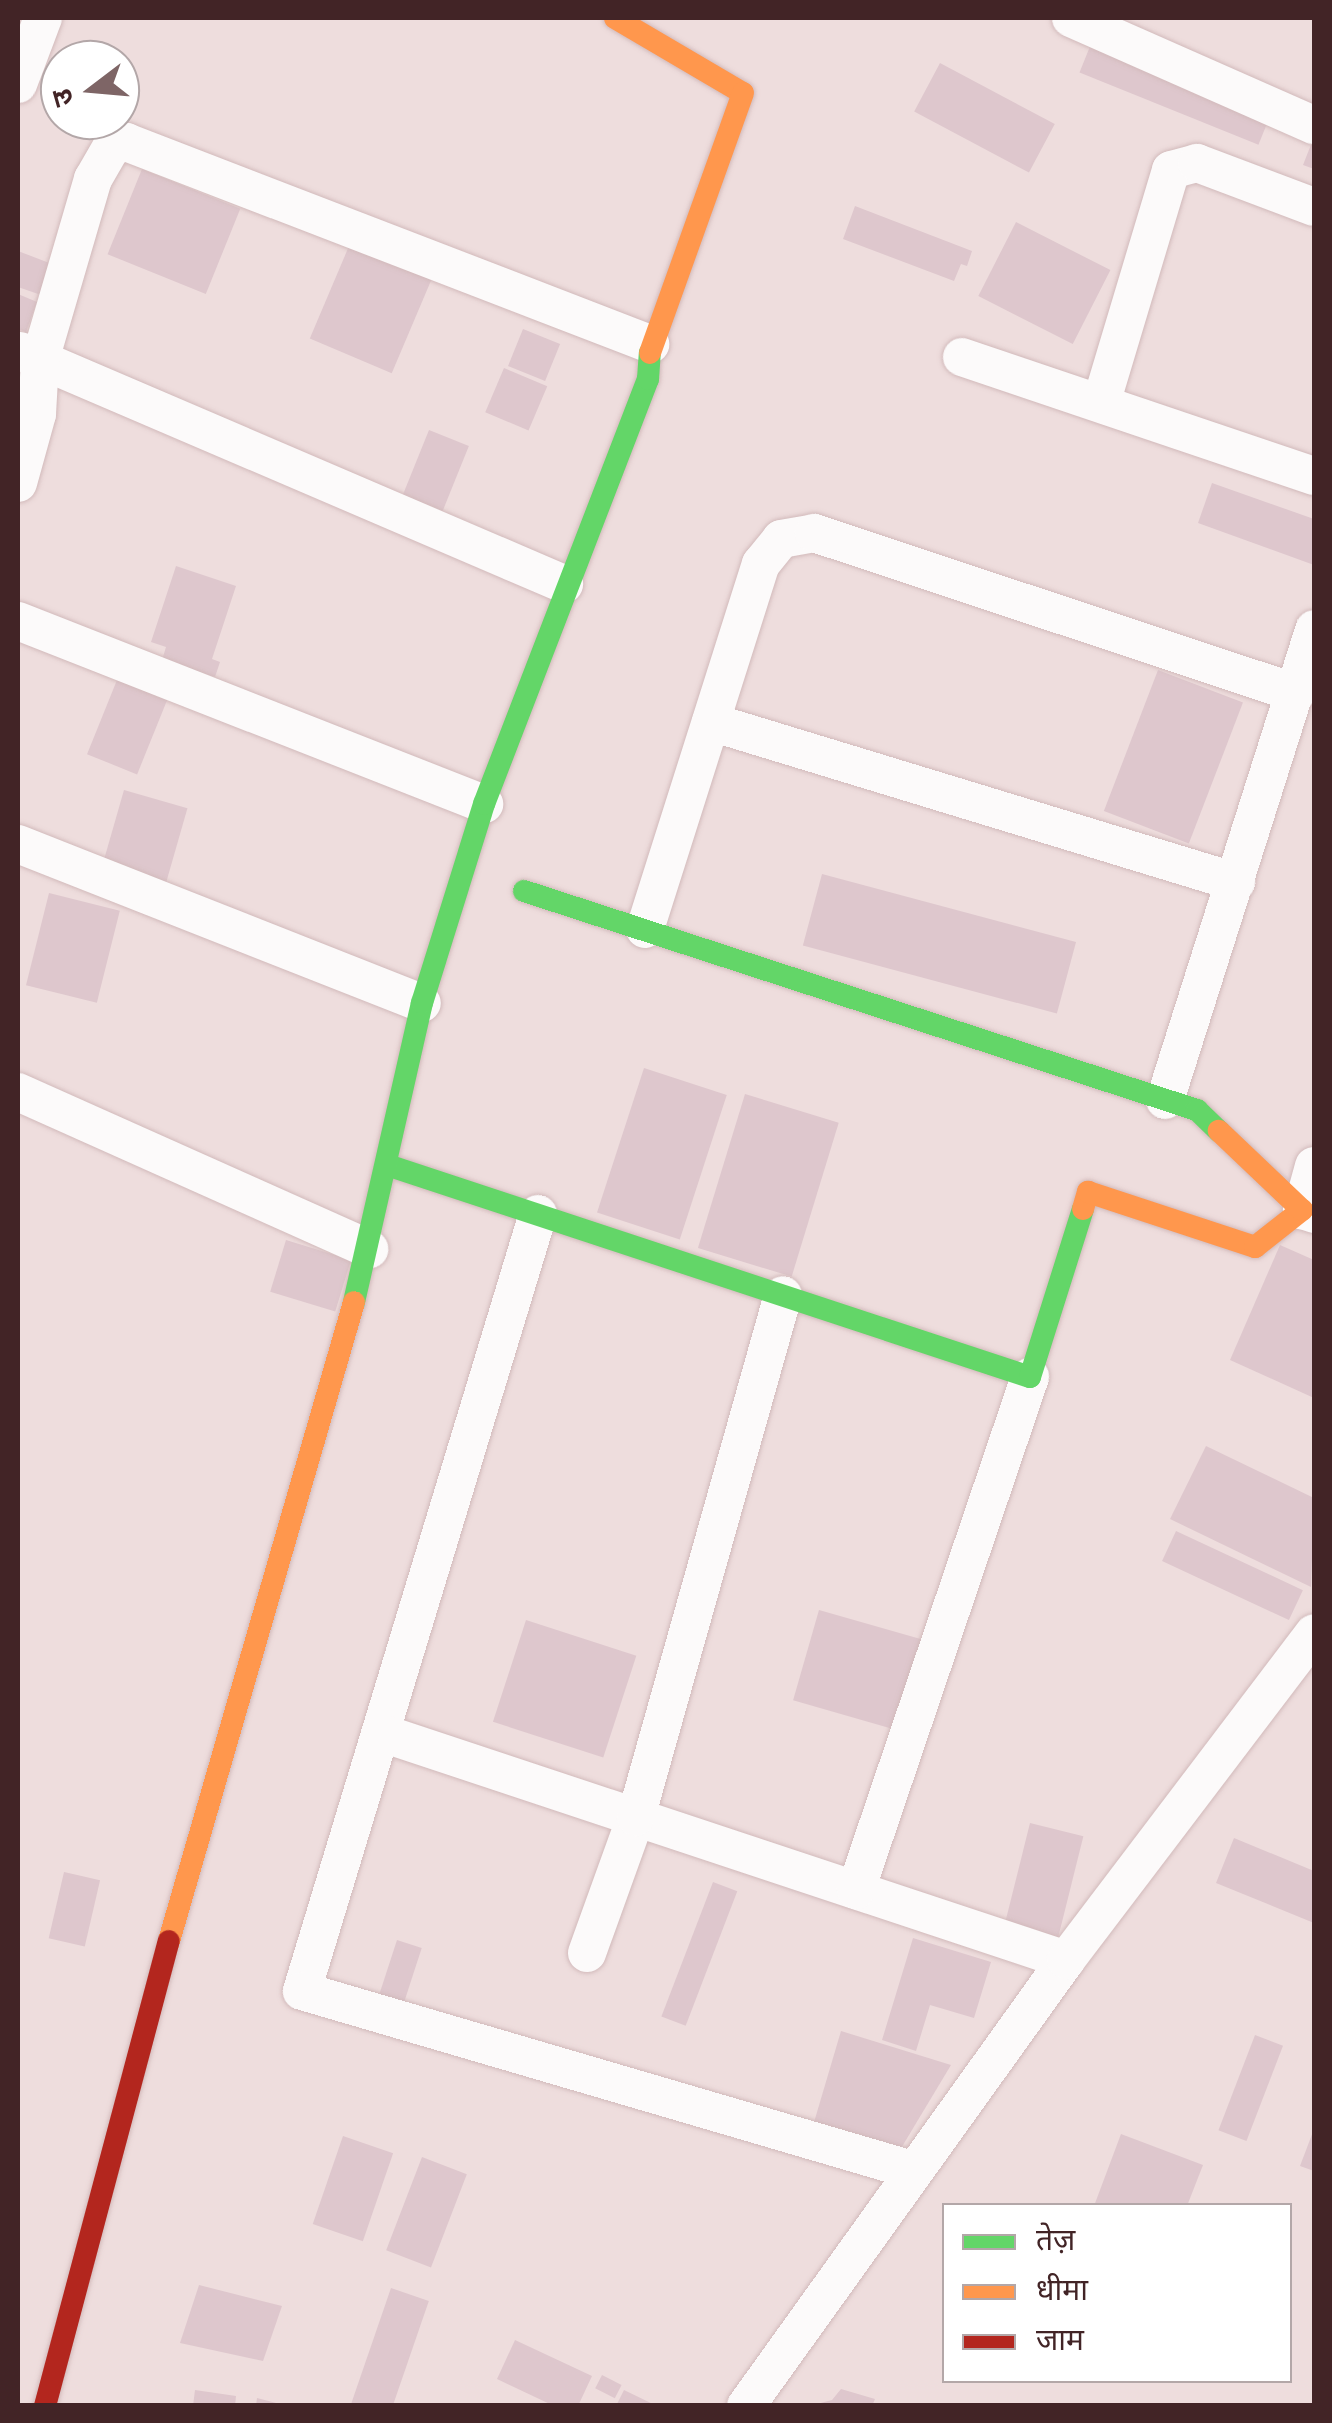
<!DOCTYPE html>
<meta charset="utf-8">
<style>
body{margin:0}
#map{position:relative;width:1332px;height:2423px;overflow:hidden;background:#edd;font-family:"Fira Sans","Noto Sans Devanagari",sans-serif}
div>[style]{position:absolute}
.building>*{inset:0;background:#dec7cd;transform-origin:0 0}
.roads{filter:drop-shadow(0 0 2px #d2babb) drop-shadow(0 0 2px #d2babb)}
.street>*{height:38px;margin:-19px;padding:0 19px;transform-origin:19px;border-radius:19px;background:#fcfafa}
.fast>*{height:22px;margin:-11px;padding:0 11px;transform-origin:11px;border-radius:11px;background:#63d668}
.slow>*{height:22px;margin:-11px;padding:0 11px;transform-origin:11px;border-radius:11px;background:#ff974d}
.jam>*{height:22px;margin:-11px;padding:0 11px;transform-origin:11px;border-radius:11px;background:#b3261e}
span{translate:-50% -50%;white-space:nowrap;text-align:center;line-height:1.15;-webkit-text-stroke:8px #fff;paint-order:stroke}
.frame{position:absolute;inset:0;border:20px solid #422426;pointer-events:none}
.legend{position:absolute;left:942px;top:2203px;width:350px;height:180px;box-sizing:border-box;background:#fff;border:2px solid #b3a7a8;margin:0;padding:12px 18px;list-style:none;font-size:30px;color:#422426}
.legend li{display:flex;align-items:center;gap:20px;height:50px}
.legend b{width:50px;border:2px solid #b3a7a8}
.north{position:absolute;left:40px;top:40px;width:100px;height:100px;box-sizing:border-box;background:#fff;border:2px solid #b3a7a8;border-radius:50%;rotate:254deg;font-size:28px;font-weight:700;line-height:40px;text-align:center;color:#422426}
.north::after{content:'';display:block;margin:auto;width:35px;height:45px;background:#7e6566;clip-path:polygon(50% 0,100% 100%,50% 72%,0 100%)}
</style>
<div id="map">
<div class="building">
<i style="left:1093px;top:39px;width:193px;height:36px;rotate:22deg"></i>
<i style="left:940px;top:63px;width:130px;height:55px;rotate:28deg"></i>
<i style="clip-path:polygon(1314px 137px,1314px 169px,1303px 165px)"></i>
<i style="left:142px;top:169px;width:106px;height:92px;rotate:22deg"></i>
<i style="clip-path:polygon(855px 206px,972px 251px,967px 266px,961px 264px,954px 281px,843px 239px)"></i>
<i style="left:1016px;top:222px;width:106px;height:83px;rotate:27deg"></i>
<i style="left:352px;top:239px;width:89px;height:108px;rotate:23deg"></i>
<i style="clip-path:polygon(18px 251px,52px 264px,41px 295px,18px 287px)"></i>
<i style="clip-path:polygon(18px 294px,37px 302px,26px 332px,18px 329px)"></i>
<i style="left:523px;top:329px;width:40px;height:40px;rotate:22deg"></i>
<i style="left:504px;top:368px;width:47px;height:48px;rotate:23deg"></i>
<i style="left:429px;top:430px;width:43px;height:70px;rotate:22deg"></i>
<i style="clip-path:polygon(1212px 483px,1314px 519px,1314px 565px,1198px 523px)"></i>
<i style="clip-path:polygon(176px 566px,236px 586px,212px 659px,220px 662px,215px 677px,162px 660px,166px 647px,151px 642px)"></i>
<i style="left:1158px;top:670px;width:91px;height:151px;rotate:21deg"></i>
<i style="left:117px;top:680px;width:54px;height:80px;rotate:22deg"></i>
<i style="left:124px;top:790px;width:66px;height:81px;rotate:16deg"></i>
<i style="left:822px;top:874px;width:263px;height:74px;rotate:15deg"></i>
<i style="left:49px;top:893px;width:73px;height:95px;rotate:14deg"></i>
<i style="left:644px;top:1068px;width:87px;height:152px;rotate:18deg"></i>
<i style="left:745px;top:1094px;width:98px;height:161px;rotate:17deg"></i>
<i style="left:286px;top:1240px;width:68px;height:54px;rotate:17deg"></i>
<i style="clip-path:polygon(1280px 1245px,1314px 1260px,1314px 1398px,1230px 1360px)"></i>
<i style="clip-path:polygon(1206px 1446px,1314px 1498px,1311px 1587px,1170px 1519px)"></i>
<i style="left:1176px;top:1531px;width:140px;height:33px;rotate:25deg"></i>
<i style="left:819px;top:1610px;width:112px;height:94px;rotate:16deg"></i>
<i style="left:526px;top:1620px;width:116px;height:107px;rotate:18deg"></i>
<i style="left:1030px;top:1823px;width:55px;height:106px;rotate:14deg"></i>
<i style="clip-path:polygon(1234px 1838px,1314px 1871px,1314px 1923px,1216px 1883px)"></i>
<i style="left:64px;top:1872px;width:37px;height:68px;rotate:13deg"></i>
<i style="left:713px;top:1882px;width:26px;height:144px;rotate:21deg"></i>
<i style="clip-path:polygon(913px 1938px,991px 1962px,974px 2018px,930px 2005px,916px 2051px,882px 2040px)"></i>
<i style="left:397px;top:1940px;width:26px;height:70px;rotate:18deg"></i>
<i style="clip-path:polygon(841px 2031px,951px 2065px,897px 2155px,812px 2129px)"></i>
<i style="left:1255px;top:2035px;width:30px;height:102px;rotate:21deg"></i>
<i style="clip-path:polygon(1314px 2129px,1314px 2171px,1300px 2166px)"></i>
<i style="clip-path:polygon(1121px 2134px,1203px 2165px,1187px 2206px,1094px 2206px)"></i>
<i style="left:343px;top:2136px;width:53px;height:93px;rotate:19deg"></i>
<i style="left:422px;top:2157px;width:48px;height:100px;rotate:21deg"></i>
<i style="clip-path:polygon(199px 2285px,282px 2306px,263px 2361px,180px 2343px)"></i>
<i style="left:391px;top:2288px;width:40px;height:125px;rotate:19deg"></i>
<i style="clip-path:polygon(515px 2340px,592px 2376px,578px 2406px,554px 2406px,497px 2379px)"></i>
<i style="left:602px;top:2375px;width:22px;height:15px;rotate:27deg"></i>
<i style="clip-path:polygon(841px 2389px,875px 2399px,872px 2406px,809px 2406px,832px 2400px)"></i>
<i style="clip-path:polygon(195px 2390px,236px 2396px,235px 2406px,193px 2406px)"></i>
<i style="clip-path:polygon(624px 2390px,657px 2406px,616px 2406px)"></i>
<i style="clip-path:polygon(257px 2398px,280px 2404px,280px 2406px,256px 2406px)"></i>
</div>
<div class="roads">
<div class="street">
<i style="left:1071px;top:18px;width:266px;rotate:23.8deg"></i>
<i style="left:18px;top:84px;width:71px;rotate:-69.3deg"></i>
<i style="left:20px;top:351px;width:592px;rotate:23.19deg"></i>
<i style="left:962px;top:357px;width:372px;rotate:18.7deg"></i>
<i style="left:1102px;top:400px;width:240px;rotate:-73.3deg"></i>
<i style="left:1171px;top:170px;width:27px;rotate:-15deg"></i>
<i style="left:1197px;top:163px;width:125px;rotate:20.6deg"></i>
<i style="left:18px;top:483px;width:72px;rotate:-74.6deg"></i>
<i style="left:37px;top:414px;width:54px;rotate:-86.8deg"></i>
<i style="left:40px;top:360px;width:189px;rotate:-73.7deg"></i>
<i style="left:93px;top:179px;width:38px;rotate:-60deg"></i>
<i style="left:112px;top:146px;width:15px;rotate:-16deg"></i>
<i style="left:126px;top:142px;width:562px;rotate:21.08deg"></i>
<i style="left:18px;top:621px;width:501px;rotate:21.44deg"></i>
<i style="left:711px;top:722px;width:549px;rotate:16.95deg"></i>
<i style="left:18px;top:844px;width:434px;rotate:21.5deg"></i>
<i style="left:645px;top:929px;width:383px;rotate:-72.4deg"></i>
<i style="left:761px;top:564px;width:32px;rotate:-51deg"></i>
<i style="left:781px;top:539px;width:34px;rotate:-10deg"></i>
<i style="left:814px;top:533px;width:508px;rotate:18.36deg"></i>
<i style="left:18px;top:1092px;width:385px;rotate:24.1deg"></i>
<i style="left:1165px;top:1100px;width:494px;rotate:-72.4deg"></i>
<i style="left:1314px;top:1166px;width:46px;rotate:105.3deg"></i>
<i style="left:1302px;top:1210px;width:13px;rotate:18deg"></i>
<i style="left:538px;top:1214px;width:812px;rotate:106.9deg"></i>
<i style="left:302px;top:1991px;width:636px;rotate:16.35deg"></i>
<i style="left:382px;top:1733px;width:721px;rotate:18.36deg"></i>
<i style="left:856px;top:1890px;width:542px;rotate:-71.26deg"></i>
<i style="left:587px;top:1953px;width:145px;rotate:-70.2deg"></i>
<i style="left:636px;top:1817px;width:542px;rotate:-74.27deg"></i>
<i style="left:746px;top:2406px;width:549px;rotate:-54.34deg"></i>
<i style="left:1066px;top:1960px;width:410px;rotate:-52.8deg"></i>
</div>
<div class="fast">
<i style="left:524px;top:891px;width:708px;rotate:18.03deg"></i>
<i style="left:1197px;top:1110px;width:30px;rotate:44deg"></i>
<i style="left:387px;top:1165px;width:677px;rotate:18.25deg"></i>
<i style="left:1030px;top:1377px;width:176px;rotate:-72.5deg"></i>
<i style="left:354px;top:1302px;width:307px;rotate:-77.2deg"></i>
<i style="left:422px;top:1003px;width:208px;rotate:-72.7deg"></i>
<i style="left:484px;top:804px;width:456px;rotate:-68.9deg"></i>
<i style="left:648px;top:379px;width:26px;rotate:-86deg"></i>
</div>
<div class="slow">
<i style="left:615px;top:18px;width:148px;rotate:30.4deg"></i>
<i style="left:743px;top:93px;width:276px;rotate:109.7deg"></i>
<i style="left:1083px;top:1209px;width:18px;rotate:-74deg"></i>
<i style="left:1088px;top:1192px;width:176px;rotate:18.2deg"></i>
<i style="left:1255px;top:1247px;width:60px;rotate:-38.2deg"></i>
<i style="left:1302px;top:1210px;width:115px;rotate:-136.4deg"></i>
<i style="left:169px;top:1941px;width:665px;rotate:-73.85deg"></i>
</div>
<div class="jam">
<i style="left:45px;top:2406px;width:481px;rotate:-75.1deg"></i>
</div>
</div>
<div class="frame"></div>
<ul class="legend">
<li><b style="height:12px;background:#63d668"></b>तेज़</li>
<li><b style="height:12px;background:#ff974d"></b>धीमा</li>
<li><b style="height:12px;background:#b3261e"></b>जाम</li>
</ul>
<div class="north">उ</div>
</div>
